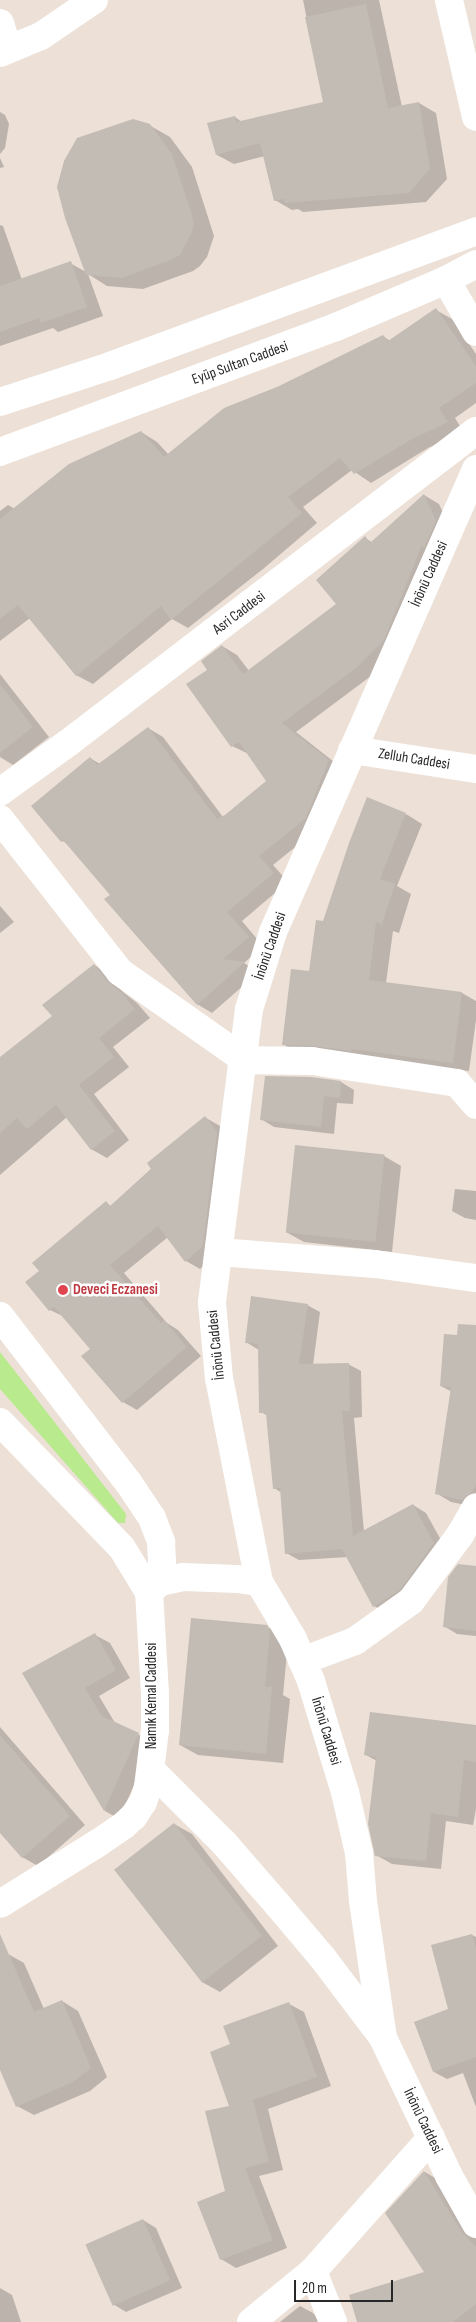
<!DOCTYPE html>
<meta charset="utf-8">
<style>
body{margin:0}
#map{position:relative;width:476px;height:2322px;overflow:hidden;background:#ece0d7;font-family:"Sofia Sans Condensed",sans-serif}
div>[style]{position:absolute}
.green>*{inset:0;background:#b9ea8d}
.shadow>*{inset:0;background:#0003}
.building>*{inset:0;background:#c3bcb4;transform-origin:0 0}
.minor>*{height:28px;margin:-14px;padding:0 14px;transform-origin:14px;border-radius:14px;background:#fff}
.tertiary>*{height:28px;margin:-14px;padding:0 14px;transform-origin:14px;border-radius:14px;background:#fff}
.secondary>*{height:28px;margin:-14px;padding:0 14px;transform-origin:14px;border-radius:14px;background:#fff}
.dots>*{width:14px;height:14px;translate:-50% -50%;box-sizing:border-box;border:2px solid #fff;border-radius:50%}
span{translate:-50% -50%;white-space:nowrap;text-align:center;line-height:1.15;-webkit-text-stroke:5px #fff;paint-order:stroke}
.street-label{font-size:15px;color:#282828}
.health-label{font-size:15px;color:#be3a42;font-weight:700}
.left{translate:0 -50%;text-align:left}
.scale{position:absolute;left:294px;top:2280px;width:99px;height:22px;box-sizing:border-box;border:2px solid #282828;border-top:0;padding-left:6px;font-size:15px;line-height:18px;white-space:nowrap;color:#282828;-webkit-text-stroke:4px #fff;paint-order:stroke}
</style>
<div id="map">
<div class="green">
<i style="clip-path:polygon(0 1352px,126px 1514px,125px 1523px,118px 1523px,0 1389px)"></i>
</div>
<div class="shadow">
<i style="clip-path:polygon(303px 0,379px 0,402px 107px,419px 103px,436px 113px,447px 179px,426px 202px,303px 212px,298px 209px,292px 210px,275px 200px,265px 156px,234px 164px,217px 155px,235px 117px,242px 122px,324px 103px)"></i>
<i style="clip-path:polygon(0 112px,5px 115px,9px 124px,5px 148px,0 154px)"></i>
<i style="clip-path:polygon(149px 125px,170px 137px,192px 167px,214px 236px,207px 257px,200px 266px,193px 271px,143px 289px,107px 286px,88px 274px,103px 316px,58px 332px,53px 328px,0 346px,0 225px,3px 226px,22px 280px,70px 263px,86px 272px)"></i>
<i style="clip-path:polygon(0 158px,4px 167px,0 168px)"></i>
<i style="clip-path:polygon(436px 310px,452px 319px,476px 354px,476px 403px,455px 418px,463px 431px,428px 448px,371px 483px,352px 470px,303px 507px,317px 523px,263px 569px,188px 628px,172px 619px,93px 684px,76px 675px,30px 618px,0 641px,0 511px,8px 505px,15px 509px,141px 432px,157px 442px,169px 455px,278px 388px,383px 336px,390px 341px)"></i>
<i style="clip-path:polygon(424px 495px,439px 504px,451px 530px,371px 676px,296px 732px,343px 769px,320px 827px,273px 865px,288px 882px,242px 921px,263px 946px,244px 963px,259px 972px,212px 1013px,197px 1004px,112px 895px,70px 845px,62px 841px,90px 758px,100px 764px,148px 728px,163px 737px,223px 817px,268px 781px,249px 754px,232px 746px,209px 670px,222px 646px,237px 655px,249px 671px,338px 605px,365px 538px,373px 543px)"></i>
<i style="clip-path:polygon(0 674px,49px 737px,13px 765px,0 757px)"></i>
<i style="clip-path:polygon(406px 814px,422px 824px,397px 886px,411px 894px,399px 933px,393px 931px,386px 983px,462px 993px,476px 1001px,476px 1020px,469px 1071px,368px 1058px,299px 1054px,283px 1044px,311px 972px,324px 923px)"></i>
<i style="clip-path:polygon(0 906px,14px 922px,0 933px)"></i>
<i style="clip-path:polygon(94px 965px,109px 974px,123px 992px,137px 1003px,150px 1018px,113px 1047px,129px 1067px,94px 1094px,129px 1140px,107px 1158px,91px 1149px,67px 1117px,0 1175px,0 1059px,54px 1016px)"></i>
<i style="clip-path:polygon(311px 1078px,341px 1082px,354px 1090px,353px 1104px,337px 1103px,334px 1134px,274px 1127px,261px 1119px)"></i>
<i style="clip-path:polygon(206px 1118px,220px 1126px,231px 1141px,217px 1254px,200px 1269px,186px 1261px,168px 1237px,124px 1273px,167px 1323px,178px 1330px,201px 1356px,137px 1410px,123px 1402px,92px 1349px,65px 1317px,50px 1310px,40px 1271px,106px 1203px,111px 1206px)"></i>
<i style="clip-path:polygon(384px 1156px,401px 1166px,392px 1252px,304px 1242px,286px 1232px)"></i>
<i style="clip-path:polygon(455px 1189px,476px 1191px,476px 1220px,465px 1218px,452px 1211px)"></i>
<i style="clip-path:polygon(307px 1305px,320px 1312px,313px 1365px,348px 1364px,361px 1371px,362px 1417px,354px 1418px,364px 1532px,413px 1505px,426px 1513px,447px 1551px,387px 1613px,374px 1606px,348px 1557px,299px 1560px,286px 1553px,282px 1493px,274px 1488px,268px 1416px,261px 1412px,259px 1350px,246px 1342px)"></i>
<i style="clip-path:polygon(476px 1337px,476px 1507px,451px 1502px,436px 1493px,452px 1392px,441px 1386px)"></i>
<i style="clip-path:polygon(476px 1568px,476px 1636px,457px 1634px,444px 1626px)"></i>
<i style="clip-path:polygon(266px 1626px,284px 1637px,288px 1642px,283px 1695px,290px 1699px,283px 1763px,198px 1755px,180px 1745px)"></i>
<i style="clip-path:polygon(95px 1635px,110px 1643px,130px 1678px,99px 1696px,115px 1723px,153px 1742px,119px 1819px,105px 1811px,24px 1674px)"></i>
<i style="clip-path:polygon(0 1727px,85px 1825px,38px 1866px,22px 1857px,0 1831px)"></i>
<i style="clip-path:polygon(476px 1730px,476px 1809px,473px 1825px,446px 1821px,441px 1869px,392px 1864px,376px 1855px,377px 1761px,366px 1755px)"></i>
<i style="clip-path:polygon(174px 1824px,192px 1834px,278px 1946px,220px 1992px,202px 1982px,116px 1870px)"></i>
<i style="clip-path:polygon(472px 1935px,476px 1937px,476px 2107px,463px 2073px,447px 2079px,434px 2072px)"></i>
<i style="clip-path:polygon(8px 1954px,24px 1963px,44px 2009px,62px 2001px,78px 2011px,107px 2077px,90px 2091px,34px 2115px,17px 2106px,0 2067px,0 1957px)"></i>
<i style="clip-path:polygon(289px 2004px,304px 2012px,331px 2086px,268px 2109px,283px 2170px,259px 2176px,287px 2248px,236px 2268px,221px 2259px,227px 2192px,232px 2045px)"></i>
<i style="clip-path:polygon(425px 2172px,440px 2181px,476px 2239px,476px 2322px,359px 2322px,426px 2273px)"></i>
<i style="clip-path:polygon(143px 2220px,156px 2228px,182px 2288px,126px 2312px,113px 2304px)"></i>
<i style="clip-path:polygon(0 2288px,12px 2295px,21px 2322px,0 2322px)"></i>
<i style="clip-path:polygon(300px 2306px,313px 2313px,320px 2322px,280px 2322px)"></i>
</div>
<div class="building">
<i style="clip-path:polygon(366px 4px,388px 108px,419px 102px,430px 169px,409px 193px,285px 203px,284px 199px,274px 201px,260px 143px,216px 155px,207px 123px,235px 116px,236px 122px,323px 102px,305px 17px)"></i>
<i style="clip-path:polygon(133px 119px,150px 124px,172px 154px,192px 215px,194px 224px,191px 234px,180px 255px,173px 259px,122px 278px,86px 275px,65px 218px,57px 187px,64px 161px,77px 138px)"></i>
<i style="clip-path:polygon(71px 261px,87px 307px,41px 323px,39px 318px,0 332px,0 286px)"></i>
<i style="clip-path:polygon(436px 308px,476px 366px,476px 383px,439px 408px,448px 422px,412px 439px,354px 474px,340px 458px,288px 497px,302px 513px,171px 620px,161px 606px,76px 676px,18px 605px,0 619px,0 519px,69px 464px,141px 431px,164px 457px,224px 408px,277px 387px,383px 335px,388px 341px)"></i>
<i style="clip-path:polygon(424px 494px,436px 521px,424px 548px,422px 545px,384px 640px,356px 668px,282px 723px,329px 760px,306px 818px,259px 856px,274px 873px,227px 912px,249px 937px,223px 959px,245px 962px,197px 1005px,104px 899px,110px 895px,63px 840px,61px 842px,31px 806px,90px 757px,97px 765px,148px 727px,217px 819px,225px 815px,266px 781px,239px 742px,231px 747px,186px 684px,207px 670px,201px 661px,222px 645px,243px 674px,336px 604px,316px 580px,365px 536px,370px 543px)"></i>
<i style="clip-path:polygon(0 684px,33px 727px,0 753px)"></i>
<i style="clip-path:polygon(367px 797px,406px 813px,380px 879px,395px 884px,382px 924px,376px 922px,369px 980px,462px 992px,453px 1063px,352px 1049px,351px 1051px,314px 1046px,282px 1045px,291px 969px,309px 971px,316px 920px,323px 921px,349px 843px)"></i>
<i style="clip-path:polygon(94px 964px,108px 982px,122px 993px,135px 1009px,99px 1038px,114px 1057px,79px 1085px,115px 1131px,91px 1150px,56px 1105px,27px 1129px,17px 1118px,0 1133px,0 1057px,52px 1016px,42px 1005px)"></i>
<i style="clip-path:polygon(265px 1076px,311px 1077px,341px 1081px,340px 1098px,324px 1096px,321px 1127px,260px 1120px)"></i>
<i style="clip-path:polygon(205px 1116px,217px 1132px,203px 1246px,185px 1262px,158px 1226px,110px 1265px,161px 1323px,164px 1320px,187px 1347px,122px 1403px,81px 1356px,90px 1349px,54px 1307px,49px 1311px,25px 1282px,39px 1271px,32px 1263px,106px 1201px,110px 1206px,151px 1169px,147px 1163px)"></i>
<i style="left:295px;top:1145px;width:90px;height:88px;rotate:6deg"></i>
<i style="clip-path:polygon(251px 1296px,308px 1304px,299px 1364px,349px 1363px,350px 1411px,342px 1411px,353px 1536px,413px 1504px,434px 1543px,400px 1590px,373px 1607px,342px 1549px,285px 1554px,280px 1488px,273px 1489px,266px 1413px,259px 1413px,258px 1344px,245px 1343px)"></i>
<i style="clip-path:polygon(458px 1324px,476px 1325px,476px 1485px,472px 1492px,462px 1500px,435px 1494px,451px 1387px,440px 1386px,444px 1334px,457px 1335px)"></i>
<i style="clip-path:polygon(458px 1564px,476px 1566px,476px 1631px,443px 1627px,448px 1577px)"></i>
<i style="clip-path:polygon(191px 1618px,267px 1625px,270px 1631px,265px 1687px,272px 1687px,266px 1754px,179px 1745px)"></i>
<i style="clip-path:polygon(95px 1633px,116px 1670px,85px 1688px,102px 1716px,139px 1733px,104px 1811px,22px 1673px)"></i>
<i style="clip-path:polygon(370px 1712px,476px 1725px,476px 1762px,464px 1760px,458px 1817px,431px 1813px,426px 1861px,375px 1856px,368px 1824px,376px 1757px,364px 1755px)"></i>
<i style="clip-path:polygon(0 1735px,70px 1816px,22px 1858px,0 1833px)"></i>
<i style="left:174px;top:1823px;width:143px;height:76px;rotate:52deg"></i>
<i style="clip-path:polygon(0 1934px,34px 2012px,62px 2000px,91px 2068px,73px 2082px,16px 2107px,0 2070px)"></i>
<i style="clip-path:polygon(472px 1934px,476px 1948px,476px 2057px,433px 2072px,414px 2022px,448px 2009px,431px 1945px)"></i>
<i style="clip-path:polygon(289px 2002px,317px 2077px,253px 2100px,269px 2162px,245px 2168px,273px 2240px,220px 2260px,197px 2202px,225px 2191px,205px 2111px,229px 2106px,210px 2052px,230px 2044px,223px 2026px)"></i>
<i style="clip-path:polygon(424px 2171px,462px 2232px,476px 2247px,476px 2304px,453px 2322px,357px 2322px,349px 2295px,424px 2272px,385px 2213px)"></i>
<i style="left:143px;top:2219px;width:67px;height:63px;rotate:66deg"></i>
</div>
<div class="minor">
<i style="left:449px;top:0;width:120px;rotate:77deg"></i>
<i style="left:0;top:23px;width:27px;rotate:73deg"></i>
<i style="left:0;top:53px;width:44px;rotate:-22.5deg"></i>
<i style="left:41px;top:36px;width:64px;rotate:-34.2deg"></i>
<i style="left:0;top:819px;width:194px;rotate:51.9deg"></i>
<i style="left:120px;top:972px;width:153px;rotate:35.1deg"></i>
<i style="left:245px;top:1060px;width:67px;rotate:0.9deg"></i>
<i style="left:312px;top:1061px;width:147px;rotate:8.6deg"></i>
<i style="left:457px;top:1083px;width:29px;rotate:49deg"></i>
<i style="left:219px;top:1252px;width:156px;rotate:4.4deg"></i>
<i style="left:375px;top:1264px;width:102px;rotate:7.9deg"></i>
<i style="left:302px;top:1661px;width:57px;rotate:-20.7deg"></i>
<i style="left:355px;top:1641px;width:69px;rotate:-35.5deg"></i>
<i style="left:411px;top:1601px;width:82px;rotate:-53.4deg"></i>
<i style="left:460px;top:1535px;width:32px;rotate:-60deg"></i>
<i style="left:313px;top:2271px;width:55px;rotate:68.6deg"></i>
<i style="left:251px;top:2322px;width:80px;rotate:-39.4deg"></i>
<i style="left:313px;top:2271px;width:178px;rotate:-48.4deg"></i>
</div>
<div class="tertiary">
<i style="left:446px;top:280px;width:60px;rotate:60deg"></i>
<i style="left:476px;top:469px;width:506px;rotate:113.67deg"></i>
<i style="left:273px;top:932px;width:81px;rotate:107.3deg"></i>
<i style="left:249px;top:1009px;width:296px;rotate:97.2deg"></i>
<i style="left:212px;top:1303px;width:75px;rotate:84.7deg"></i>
<i style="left:219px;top:1378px;width:208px;rotate:78.9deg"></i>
<i style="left:259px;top:1582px;width:66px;rotate:59.2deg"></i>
<i style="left:293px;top:1639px;width:46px;rotate:66.8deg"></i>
<i style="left:311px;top:1681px;width:116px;rotate:73deg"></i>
<i style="left:345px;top:1792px;width:63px;rotate:77.1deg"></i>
<i style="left:359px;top:1853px;width:48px;rotate:85.2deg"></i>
<i style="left:363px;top:1901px;width:138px;rotate:81.7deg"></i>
<i style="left:383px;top:2038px;width:153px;rotate:64.4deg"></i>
<i style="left:449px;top:2176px;width:55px;rotate:60.6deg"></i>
<i style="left:352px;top:750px;width:125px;rotate:8.7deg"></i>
<i style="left:0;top:792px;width:84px;rotate:-35.8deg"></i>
<i style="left:68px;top:743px;width:514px;rotate:-37.41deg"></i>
<i style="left:0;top:1316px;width:210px;rotate:52.4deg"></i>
<i style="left:128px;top:1482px;width:43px;rotate:56.3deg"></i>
<i style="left:152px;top:1518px;width:26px;rotate:69deg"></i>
<i style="left:161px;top:1542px;width:20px;rotate:87deg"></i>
<i style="left:162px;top:1562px;width:20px;rotate:96deg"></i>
<i style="left:0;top:1422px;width:175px;rotate:45.9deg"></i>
<i style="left:122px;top:1548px;width:52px;rotate:58.5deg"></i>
<i style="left:149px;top:1592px;width:102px;rotate:86.6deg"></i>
<i style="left:155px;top:1694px;width:36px;rotate:90deg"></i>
<i style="left:155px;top:1730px;width:57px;rotate:97deg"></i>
<i style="left:148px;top:1787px;width:16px;rotate:108deg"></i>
<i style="left:143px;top:1802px;width:17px;rotate:123deg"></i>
<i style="left:134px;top:1816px;width:15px;rotate:138deg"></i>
<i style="left:123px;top:1826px;width:30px;rotate:146deg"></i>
<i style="left:98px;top:1843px;width:115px;rotate:148.1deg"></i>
<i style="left:149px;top:1592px;width:15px;rotate:-42deg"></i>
<i style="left:160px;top:1582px;width:24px;rotate:-12deg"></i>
<i style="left:183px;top:1577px;width:54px;rotate:2.1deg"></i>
<i style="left:237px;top:1579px;width:22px;rotate:8deg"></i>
<i style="left:151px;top:1770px;width:103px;rotate:45deg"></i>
<i style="left:224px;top:1843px;width:81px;rotate:49deg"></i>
<i style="left:277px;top:1904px;width:70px;rotate:49.7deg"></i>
<i style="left:322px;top:1957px;width:98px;rotate:52.9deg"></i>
</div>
<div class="secondary">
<i style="left:0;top:402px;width:116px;rotate:-18.1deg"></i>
<i style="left:110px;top:366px;width:390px;rotate:-20.2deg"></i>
<i style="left:0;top:452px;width:358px;rotate:-20.4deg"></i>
<i style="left:336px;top:327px;width:120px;rotate:-23.1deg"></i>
<i style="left:446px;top:280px;width:34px;rotate:-28deg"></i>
</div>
<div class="dots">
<i style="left:63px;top:1290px;background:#e0444e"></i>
</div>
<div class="street-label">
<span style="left:240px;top:363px;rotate:-20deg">Eyüp Sultan Caddesi</span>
<span style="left:429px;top:574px;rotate:-66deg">İnönü Caddesi</span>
<span style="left:239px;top:613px;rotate:-37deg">Asri Caddesi</span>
<span style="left:414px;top:759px;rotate:9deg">Zelluh Caddesi</span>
<span style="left:270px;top:946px;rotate:-71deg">İnönü Caddesi</span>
<span style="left:216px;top:1345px;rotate:-96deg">İnönü Caddesi</span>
<span style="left:152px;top:1696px;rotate:-90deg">Namık Kemal Caddesi</span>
<span style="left:326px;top:1731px;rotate:73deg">İnönü Caddesi</span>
<span style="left:423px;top:2121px;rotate:64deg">İnönü Caddesi</span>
</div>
<div class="health-label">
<span class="left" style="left:73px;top:1290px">Deveci Eczanesi</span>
</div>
<div class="scale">20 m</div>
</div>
